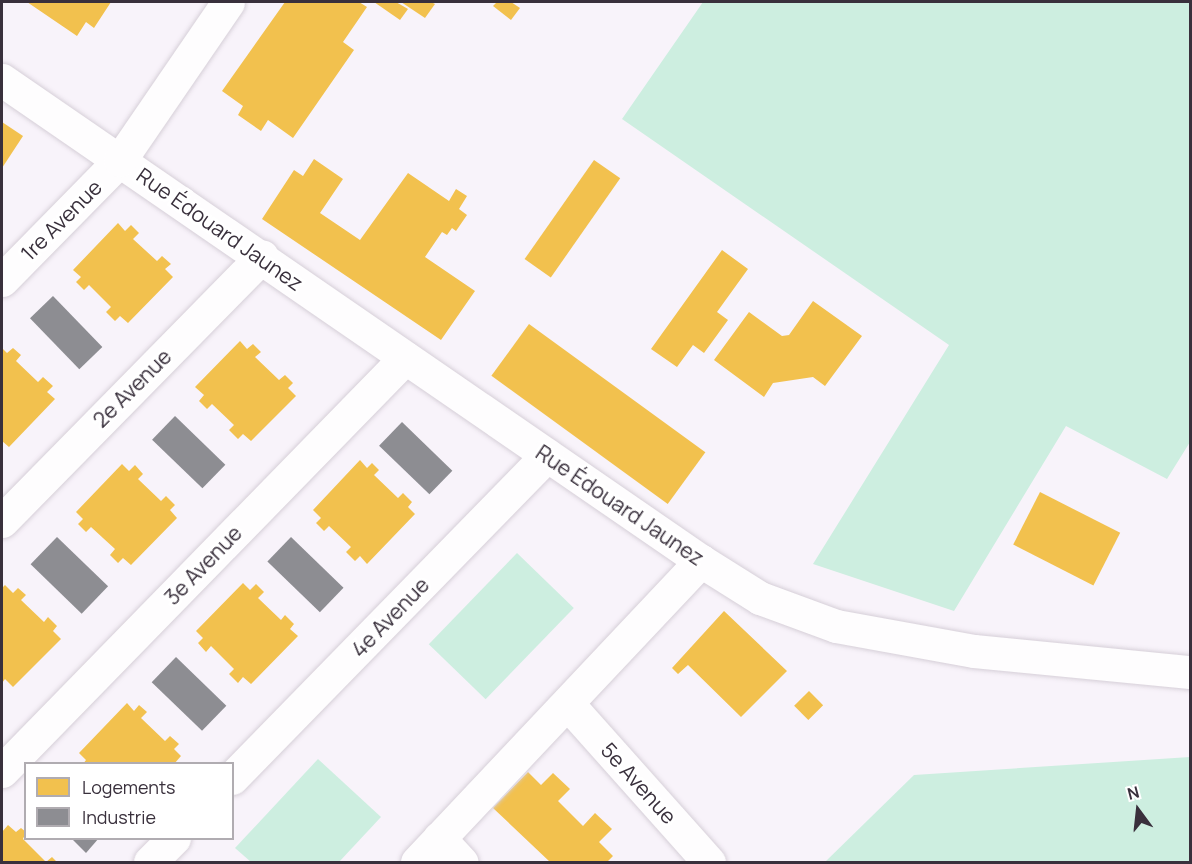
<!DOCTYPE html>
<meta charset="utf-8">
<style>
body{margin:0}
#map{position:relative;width:1192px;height:864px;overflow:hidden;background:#f8f3fa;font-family:Manrope,sans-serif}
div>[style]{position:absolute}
.green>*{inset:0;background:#cdeee0;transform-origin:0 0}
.homes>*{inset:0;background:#f2c14e;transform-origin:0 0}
.industry>*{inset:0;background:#8d8d92;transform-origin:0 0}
.roads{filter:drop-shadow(0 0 2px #d6cfd8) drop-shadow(0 0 2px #d6cfd8)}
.minor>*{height:33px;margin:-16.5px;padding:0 16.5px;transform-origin:16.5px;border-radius:16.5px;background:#fefdfe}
span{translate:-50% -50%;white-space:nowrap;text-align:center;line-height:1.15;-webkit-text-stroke:6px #fff;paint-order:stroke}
.street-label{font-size:21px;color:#39303c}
.frame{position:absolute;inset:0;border:3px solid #39303c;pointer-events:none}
.legend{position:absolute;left:24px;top:762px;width:210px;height:78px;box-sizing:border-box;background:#fff;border:2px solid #b0acb1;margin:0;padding:8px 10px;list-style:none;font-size:18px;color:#39303c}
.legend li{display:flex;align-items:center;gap:12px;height:30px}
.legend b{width:30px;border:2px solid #b0acb1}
.north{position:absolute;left:1108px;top:780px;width:60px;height:60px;-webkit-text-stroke:4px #fff;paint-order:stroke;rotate:345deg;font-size:16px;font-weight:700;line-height:24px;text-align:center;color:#39303c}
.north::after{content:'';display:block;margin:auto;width:21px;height:27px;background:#39303c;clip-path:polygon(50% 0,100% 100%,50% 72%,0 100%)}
</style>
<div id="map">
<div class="green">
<i style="clip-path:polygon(703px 2px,1190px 2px,1190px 442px,1167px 479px,1066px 426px,954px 611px,813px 564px,949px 345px,622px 119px)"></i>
<i style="left:517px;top:553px;width:79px;height:127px;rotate:44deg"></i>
<i style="clip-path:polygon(1190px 757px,1190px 862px,825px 862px,914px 775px)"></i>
<i style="clip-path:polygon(318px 759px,381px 817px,339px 862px,251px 862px,235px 848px)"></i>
</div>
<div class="homes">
<i style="clip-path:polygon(27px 2px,111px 2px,94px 28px,86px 22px,77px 36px)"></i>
<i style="clip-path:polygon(285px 2px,359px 2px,367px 7px,343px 42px,354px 50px,293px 138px,268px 120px,261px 131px,238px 115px,243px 106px,222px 91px)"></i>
<i style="clip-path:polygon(374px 2px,396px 2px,408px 9px,400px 20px)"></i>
<i style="clip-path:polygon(401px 2px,431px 2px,435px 4px,425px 18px)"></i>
<i style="clip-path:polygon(497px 2px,511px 2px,520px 8px,511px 20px,493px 6px)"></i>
<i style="clip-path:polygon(2px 122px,23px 136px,2px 168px)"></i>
<i style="clip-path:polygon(314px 159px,343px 179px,320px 213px,360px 240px,408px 173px,449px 201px,456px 189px,467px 196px,459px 209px,467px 215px,456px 231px,452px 228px,447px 235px,442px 232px,425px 257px,475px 291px,441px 340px,262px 219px,294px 170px,303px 176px)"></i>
<i style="left:594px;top:160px;width:32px;height:121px;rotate:35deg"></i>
<i style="clip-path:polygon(118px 223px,125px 231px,131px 225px,139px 233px,133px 239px,157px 261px,162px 256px,171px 264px,165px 269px,173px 277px,128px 323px,120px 316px,115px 321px,106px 312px,111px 307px,89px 285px,84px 290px,76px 282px,81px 277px,73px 270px)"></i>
<i style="clip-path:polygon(722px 250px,748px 269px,717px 312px,728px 320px,704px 353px,693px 345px,677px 367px,651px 349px)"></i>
<i style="clip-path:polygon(813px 301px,862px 336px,825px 386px,813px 377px,773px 383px,764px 397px,714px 360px,749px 312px,782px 336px,789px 335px)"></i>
<i style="left:529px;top:324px;width:218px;height:64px;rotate:36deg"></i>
<i style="clip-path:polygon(240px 341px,247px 349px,253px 344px,261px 352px,255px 357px,279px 380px,285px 375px,293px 383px,288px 388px,296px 396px,251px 441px,243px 434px,238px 439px,229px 430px,234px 425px,212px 404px,207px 409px,199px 401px,204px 395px,195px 387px)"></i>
<i style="clip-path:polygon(2px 348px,7px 353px,13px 348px,21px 355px,16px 361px,38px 382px,43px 377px,53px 386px,47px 392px,55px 399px,9px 447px,2px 441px)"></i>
<i style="clip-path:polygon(360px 460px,367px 468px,372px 463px,379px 470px,374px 475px,398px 498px,403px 493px,412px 502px,408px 507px,415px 514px,367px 564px,360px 556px,355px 561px,346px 552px,351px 547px,329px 526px,324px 531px,316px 523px,321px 518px,313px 510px)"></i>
<i style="clip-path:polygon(122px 464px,129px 471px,135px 465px,143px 474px,138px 479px,161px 501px,166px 496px,175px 505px,170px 510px,177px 518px,131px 565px,123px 558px,118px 563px,110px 555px,115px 549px,91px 527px,86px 532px,78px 524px,83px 519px,76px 512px)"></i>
<i style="left:1040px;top:492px;width:90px;height:59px;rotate:27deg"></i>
<i style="clip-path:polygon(243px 583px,250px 590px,256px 584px,264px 592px,258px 598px,281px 620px,285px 615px,294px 624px,290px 629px,298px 636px,251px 684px,243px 677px,238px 683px,229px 674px,234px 669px,211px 646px,206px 652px,198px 643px,203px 638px,196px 631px)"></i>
<i style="clip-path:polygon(5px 585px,13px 593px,18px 588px,26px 595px,21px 600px,44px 622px,48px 617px,57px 626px,53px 631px,61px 639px,13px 687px,5px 679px,2px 683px,2px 588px)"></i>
<i style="clip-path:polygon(724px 611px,787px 671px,741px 717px,688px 665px,678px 674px,672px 668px)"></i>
<i style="left:809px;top:691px;width:20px;height:21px;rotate:45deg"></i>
<i style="clip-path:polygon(127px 703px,134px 711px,139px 705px,147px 712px,141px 718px,165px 741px,170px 736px,179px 744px,174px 749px,181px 756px,174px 764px,83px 764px,86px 760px,79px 753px)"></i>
<i style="clip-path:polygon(528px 772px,541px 785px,553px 773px,570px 789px,558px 801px,583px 826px,595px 813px,612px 829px,599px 842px,613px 856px,607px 862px,550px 862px,493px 808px)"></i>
<i style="clip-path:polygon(8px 825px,16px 832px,21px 828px,26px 832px,23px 839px,46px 862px,52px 857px,57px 862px,2px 862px,2px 832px)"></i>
</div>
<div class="industry">
<i style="left:53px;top:296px;width:71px;height:32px;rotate:46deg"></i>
<i style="left:175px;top:416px;width:70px;height:33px;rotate:44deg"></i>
<i style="left:402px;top:422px;width:70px;height:33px;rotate:44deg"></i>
<i style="left:57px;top:537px;width:71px;height:38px;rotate:44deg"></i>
<i style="left:291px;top:537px;width:73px;height:34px;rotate:44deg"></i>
<i style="left:176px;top:657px;width:70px;height:35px;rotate:44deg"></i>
<i style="clip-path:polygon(71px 838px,99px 838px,86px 853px)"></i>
</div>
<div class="roads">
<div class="minor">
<i style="left:2px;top:80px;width:849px;rotate:34.53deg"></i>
<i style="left:701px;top:561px;width:70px;rotate:32.1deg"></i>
<i style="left:760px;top:598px;width:81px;rotate:20.2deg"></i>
<i style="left:836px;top:626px;width:140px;rotate:10.3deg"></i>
<i style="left:974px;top:651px;width:217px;rotate:5.6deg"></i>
<i style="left:2px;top:280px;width:168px;rotate:-45.5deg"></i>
<i style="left:120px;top:160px;width:191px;rotate:-55.6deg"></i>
<i style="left:2px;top:521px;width:371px;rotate:-45.5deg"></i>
<i style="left:568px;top:704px;width:212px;rotate:48.3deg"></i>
<i style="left:2px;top:771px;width:577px;rotate:-45.7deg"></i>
<i style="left:232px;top:778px;width:451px;rotate:-45.7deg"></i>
<i style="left:439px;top:838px;width:33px;rotate:47deg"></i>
<i style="left:150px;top:862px;width:34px;rotate:-45deg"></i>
<i style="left:417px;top:862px;width:414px;rotate:-46.7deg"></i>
</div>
</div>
<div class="street-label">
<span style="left:61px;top:220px;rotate:-45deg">1re Avenue</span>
<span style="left:220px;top:229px;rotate:35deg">Rue Édouard Jaunez</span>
<span style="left:132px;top:388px;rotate:-45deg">2e Avenue</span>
<span style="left:620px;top:505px;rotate:34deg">Rue Édouard Jaunez</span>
<span style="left:203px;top:565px;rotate:-46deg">3e Avenue</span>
<span style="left:390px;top:617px;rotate:-46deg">4e Avenue</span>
<span style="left:639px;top:783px;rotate:48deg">5e Avenue</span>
</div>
<div class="frame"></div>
<ul class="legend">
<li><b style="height:16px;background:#f2c14e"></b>Logements</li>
<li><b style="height:16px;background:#8d8d92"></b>Industrie</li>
</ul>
<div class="north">N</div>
</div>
